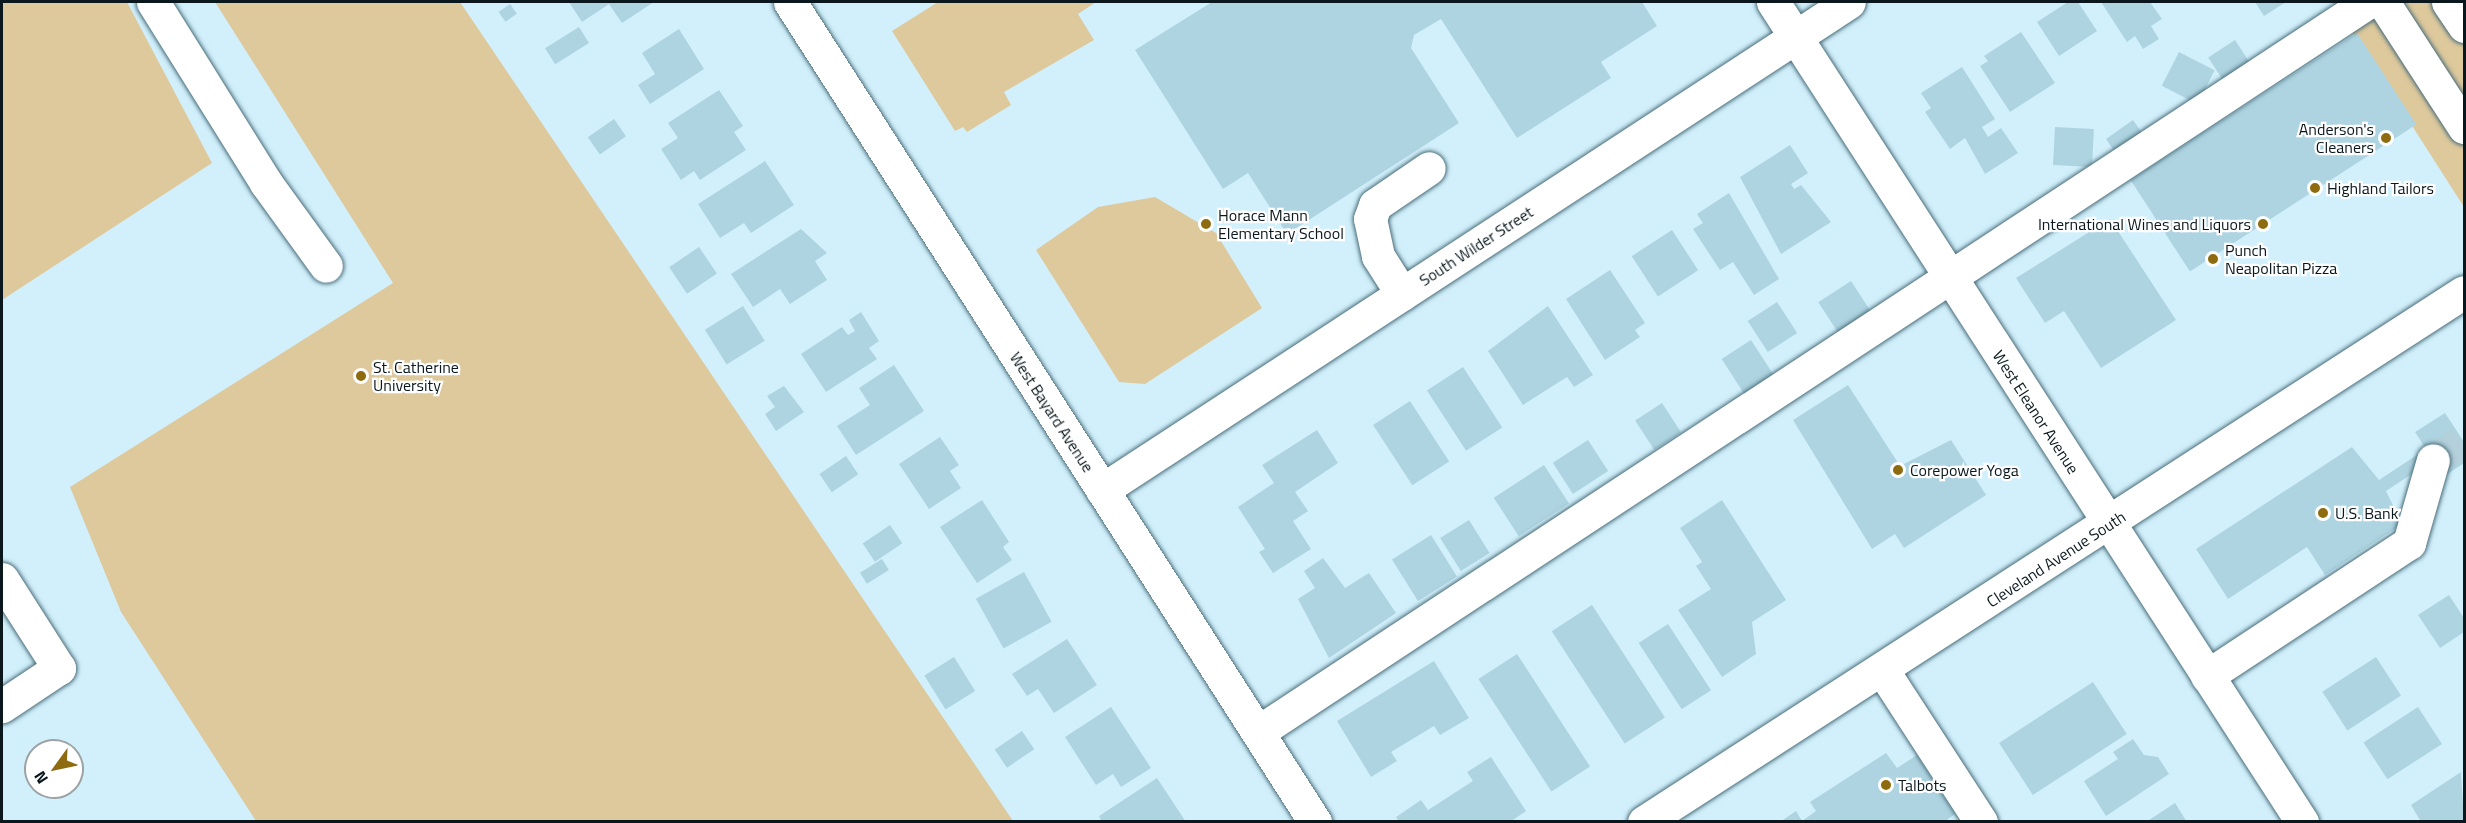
<!DOCTYPE html>
<style>
body{margin:0}
#map{position:relative;width:2466px;height:823px;overflow:hidden;background:#d1f0fc;font-family:"Titillium Web",sans-serif}
div>[style]{position:absolute}
.green>*{inset:0;background:#dec99d}
.building>*{inset:0;background:#aed4e2;transform-origin:0 0}
.minor-tunnel>*{height:33px;margin-top:-16.5px;transform-origin:0;background:repeating-linear-gradient(90deg,#b3d0db 0 33px,transparent 0 49px)}
.roads{filter:drop-shadow(0 0 2px #4a6d7a) drop-shadow(0 0 2px #4a6d7a)}
.minor>*{height:33px;margin:-16.5px;padding:0 16.5px;transform-origin:16.5px;border-radius:16.5px;background:#fff}
.dots>*{width:16px;height:16px;translate:-50% -50%;box-sizing:border-box;border:3px solid #fff;border-radius:50%}
span{translate:-50% -50%;white-space:nowrap;text-align:center;line-height:1.15;-webkit-text-stroke:4.5px #fff;paint-order:stroke}
.poi-label{font-size:16px;color:#0a181d}
.right{translate:-100% -50%;text-align:right}
.left{translate:0 -50%;text-align:left}
.street-label{font-size:16px;color:#0a181d}
.frame{position:absolute;inset:0;border:3px solid #0a181d;pointer-events:none}
.north{position:absolute;left:24px;top:739px;width:60px;height:60px;box-sizing:border-box;background:#fff;border:2px solid #9da3a5;border-radius:50%;rotate:237deg;font-size:16px;font-weight:700;line-height:24px;text-align:center;color:#0a181d}
.north::after{content:'';display:block;margin:auto;width:21px;height:27px;background:#8e6b0e;clip-path:polygon(50% 0,100% 100%,50% 72%,0 100%)}
</style>
<div id="map">
<div class="green">
<i style="clip-path:polygon(2px 2px,127px 2px,212px 163px,2px 300px)"></i>
<i style="clip-path:polygon(215px 2px,460px 2px,1013px 821px,256px 821px,121px 612px,70px 487px,393px 283px)"></i>
<i style="clip-path:polygon(938px 2px,1096px 2px,1078px 14px,1094px 40px,1004px 92px,1011px 105px,967px 132px,963px 127px,955px 131px,892px 31px)"></i>
<i style="clip-path:polygon(2332px 2px,2464px 2px,2464px 207px,2336px 7px)"></i>
<i style="clip-path:polygon(1155px 197px,1216px 233px,1262px 308px,1145px 384px,1119px 382px,1036px 250px,1098px 207px)"></i>
</div>
<div class="building">
<i style="clip-path:polygon(569px 2px,654px 2px,622px 23px,609px 4px,582px 22px)"></i>
<i style="clip-path:polygon(1212px 2px,1642px 2px,1657px 26px,1601px 62px,1611px 78px,1517px 138px,1441px 19px,1414px 35px,1411px 48px,1459px 123px,1287px 234px,1248px 173px,1223px 189px,1135px 50px)"></i>
<i style="clip-path:polygon(2068px 2px,2078px 2px,2097px 31px,2059px 56px,2037px 22px)"></i>
<i style="clip-path:polygon(2101px 2px,2150px 2px,2162px 19px,2151px 26px,2159px 39px,2143px 49px,2135px 36px,2127px 42px)"></i>
<i style="clip-path:polygon(2255px 2px,2286px 2px,2264px 16px)"></i>
<i style="left:510px;top:4px;width:12px;height:14px;rotate:55deg"></i>
<i style="left:579px;top:27px;width:19px;height:40px;rotate:58deg"></i>
<i style="clip-path:polygon(679px 29px,704px 69px,650px 104px,638px 85px,655px 74px,642px 53px)"></i>
<i style="clip-path:polygon(2021px 32px,2055px 83px,2010px 112px,1980px 66px,1988px 61px,1984px 56px)"></i>
<i style="left:2357px;top:33px;width:109px;height:270px;rotate:57deg"></i>
<i style="left:2235px;top:40px;width:35px;height:32px;rotate:57deg"></i>
<i style="left:2179px;top:52px;width:40px;height:38px;rotate:27deg"></i>
<i style="clip-path:polygon(1962px 67px,1995px 119px,1982px 127px,1988px 137px,2001px 128px,2018px 153px,1985px 174px,1965px 138px,1950px 149px,1925px 112px,1931px 108px,1921px 93px)"></i>
<i style="clip-path:polygon(719px 90px,743px 126px,734px 132px,746px 150px,700px 180px,694px 171px,681px 180px,661px 149px,678px 138px,668px 123px)"></i>
<i style="left:614px;top:119px;width:21px;height:32px;rotate:55deg"></i>
<i style="left:2133px;top:120px;width:21px;height:33px;rotate:55deg"></i>
<i style="left:2055px;top:127px;width:39px;height:38px;rotate:3deg"></i>
<i style="clip-path:polygon(1790px 145px,1808px 173px,1791px 184px,1794px 189px,1801px 185px,1831px 222px,1781px 254px,1740px 177px)"></i>
<i style="clip-path:polygon(765px 161px,794px 205px,751px 233px,744px 223px,720px 238px,698px 204px)"></i>
<i style="clip-path:polygon(1729px 193px,1779px 279px,1754px 295px,1733px 262px,1720px 270px,1693px 229px,1703px 223px,1697px 214px)"></i>
<i style="clip-path:polygon(2110px 219px,2176px 320px,2101px 368px,2064px 311px,2045px 323px,2016px 278px)"></i>
<i style="clip-path:polygon(801px 229px,827px 253px,815px 261px,827px 280px,790px 304px,780px 289px,753px 307px,731px 274px)"></i>
<i style="left:1672px;top:230px;width:48px;height:48px;rotate:57deg"></i>
<i style="left:699px;top:247px;width:32px;height:36px;rotate:56deg"></i>
<i style="clip-path:polygon(1610px 270px,1645px 323px,1635px 330px,1640px 337px,1605px 360px,1566px 299px)"></i>
<i style="left:1851px;top:281px;width:38px;height:39px;rotate:57deg"></i>
<i style="left:1777px;top:302px;width:37px;height:35px;rotate:57deg"></i>
<i style="left:743px;top:306px;width:41px;height:45px;rotate:58deg"></i>
<i style="clip-path:polygon(1548px 306px,1593px 375px,1574px 387px,1567px 377px,1523px 405px,1488px 351px)"></i>
<i style="clip-path:polygon(861px 312px,879px 341px,869px 348px,877px 359px,826px 392px,801px 354px,842px 327px,848px 335px,855px 331px,849px 320px)"></i>
<i style="left:1751px;top:340px;width:44px;height:35px;rotate:57deg"></i>
<i style="clip-path:polygon(894px 365px,924px 411px,856px 455px,837px 426px,870px 405px,859px 388px)"></i>
<i style="left:1463px;top:367px;width:72px;height:43px;rotate:57deg"></i>
<i style="clip-path:polygon(1848px 385px,1900px 466px,1951px 440px,1986px 495px,1904px 548px,1895px 534px,1872px 549px,1793px 420px)"></i>
<i style="clip-path:polygon(784px 386px,804px 412px,776px 431px,765px 414px,775px 407px,767px 396px)"></i>
<i style="left:1410px;top:401px;width:72px;height:44px;rotate:57deg"></i>
<i style="left:1662px;top:403px;width:35px;height:32px;rotate:57deg"></i>
<i style="clip-path:polygon(2445px 413px,2464px 442px,2464px 463px,2443px 477px,2433px 460px,2386px 491px,2402px 524px,2325px 575px,2307px 547px,2228px 599px,2196px 549px,2352px 447px,2379px 480px,2426px 449px,2415px 432px)"></i>
<i style="clip-path:polygon(1317px 430px,1338px 463px,1295px 492px,1308px 511px,1293px 521px,1311px 549px,1273px 573px,1259px 552px,1265px 549px,1238px 507px,1274px 483px,1262px 465px)"></i>
<i style="clip-path:polygon(940px 437px,959px 465px,950px 471px,961px 488px,929px 509px,899px 464px)"></i>
<i style="left:1588px;top:440px;width:37px;height:42px;rotate:57deg"></i>
<i style="left:846px;top:456px;width:22px;height:32px;rotate:56deg"></i>
<i style="left:1544px;top:465px;width:46px;height:60px;rotate:57deg"></i>
<i style="clip-path:polygon(982px 500px,1009px 542px,1003px 547px,1012px 560px,977px 583px,940px 527px)"></i>
<i style="clip-path:polygon(1722px 500px,1786px 600px,1752px 622px,1756px 654px,1722px 677px,1678px 610px,1711px 589px,1696px 566px,1702px 562px,1680px 528px)"></i>
<i style="left:1469px;top:520px;width:39px;height:34px;rotate:58deg"></i>
<i style="left:890px;top:525px;width:22px;height:33px;rotate:56deg"></i>
<i style="left:1431px;top:535px;width:49px;height:46px;rotate:58deg"></i>
<i style="clip-path:polygon(1323px 558px,1345px 588px,1369px 573px,1396px 613px,1329px 658px,1298px 599px,1315px 588px,1304px 571px)"></i>
<i style="left:882px;top:559px;width:13px;height:26px;rotate:58deg"></i>
<i style="left:1024px;top:572px;width:57px;height:55px;rotate:61deg"></i>
<i style="clip-path:polygon(2449px 595px,2464px 618px,2464px 632px,2440px 648px,2418px 615px)"></i>
<i style="left:1592px;top:605px;width:134px;height:48px;rotate:57deg"></i>
<i style="left:1668px;top:624px;width:79px;height:35px;rotate:57deg"></i>
<i style="clip-path:polygon(1067px 639px,1097px 685px,1054px 713px,1038px 689px,1027px 696px,1012px 674px)"></i>
<i style="left:1517px;top:654px;width:134px;height:46px;rotate:57deg"></i>
<i style="left:954px;top:657px;width:40px;height:35px;rotate:58deg"></i>
<i style="left:2376px;top:657px;width:46px;height:64px;rotate:57deg"></i>
<i style="clip-path:polygon(1434px 661px,1469px 718px,1440px 735px,1434px 726px,1391px 752px,1397px 761px,1371px 777px,1337px 721px)"></i>
<i style="left:2093px;top:682px;width:62px;height:112px;rotate:57deg"></i>
<i style="clip-path:polygon(1111px 707px,1151px 768px,1121px 787px,1113px 774px,1096px 785px,1065px 737px)"></i>
<i style="left:2418px;top:707px;width:44px;height:65px;rotate:57deg"></i>
<i style="left:1022px;top:731px;width:22px;height:33px;rotate:56deg"></i>
<i style="clip-path:polygon(2133px 739px,2144px 755px,2158px 757px,2169px 774px,2106px 816px,2084px 781px,2118px 759px,2113px 752px)"></i>
<i style="clip-path:polygon(1886px 753px,1897px 768px,1917px 755px,1955px 814px,1944px 822px,1780px 822px,1796px 811px,1802px 821px,1816px 811px,1810px 802px)"></i>
<i style="clip-path:polygon(1491px 757px,1526px 811px,1510px 822px,1399px 822px,1396px 817px,1421px 800px,1428px 810px,1473px 781px,1467px 772px)"></i>
<i style="clip-path:polygon(2461px 772px,2464px 822px,2421px 822px,2411px 805px)"></i>
<i style="clip-path:polygon(1157px 778px,1186px 822px,1102px 822px,1099px 816px)"></i>
<i style="clip-path:polygon(2175px 803px,2187px 822px,2146px 822px)"></i>
</div>
<div class="minor-tunnel">
<i style="left:2433px;top:460px;width:36px;rotate:-32deg"></i>
</div>
<div class="roads">
<div class="minor">
<i style="left:153px;top:2px;width:213px;rotate:58deg"></i>
<i style="left:266px;top:183px;width:102px;rotate:54.1deg"></i>
<i style="left:790px;top:2px;width:974px;rotate:57.37deg"></i>
<i style="left:1773px;top:2px;width:976px;rotate:57.17deg"></i>
<i style="left:2383px;top:2px;width:149px;rotate:57.1deg"></i>
<i style="left:2448px;top:2px;width:29px;rotate:56deg"></i>
<i style="left:1402px;top:294px;width:45px;rotate:-122.3deg"></i>
<i style="left:1378px;top:256px;width:38px;rotate:-102deg"></i>
<i style="left:1370px;top:219px;width:15px;rotate:-70deg"></i>
<i style="left:1375px;top:205px;width:65px;rotate:-34.4deg"></i>
<i style="left:1102px;top:490px;width:892px;rotate:-33.16deg"></i>
<i style="left:2px;top:579px;width:106px;rotate:57.4deg"></i>
<i style="left:59px;top:668px;width:69px;rotate:146.3deg"></i>
<i style="left:1883px;top:671px;width:180px;rotate:57deg"></i>
<i style="left:2207px;top:676px;width:242px;rotate:-33.4deg"></i>
<i style="left:2409px;top:543px;width:86px;rotate:-73.9deg"></i>
<i style="left:1258px;top:732px;width:1329px;rotate:-33.33deg"></i>
<i style="left:1644px;top:822px;width:976px;rotate:-32.88deg"></i>
</div>
</div>
<div class="dots">
<i style="left:2386px;top:138px;background:#8e6b0e"></i>
<i style="left:2315px;top:188px;background:#8e6b0e"></i>
<i style="left:1206px;top:224px;background:#8e6b0e"></i>
<i style="left:2263px;top:224px;background:#8e6b0e"></i>
<i style="left:2213px;top:259px;background:#8e6b0e"></i>
<i style="left:361px;top:376px;background:#8e6b0e"></i>
<i style="left:1898px;top:470px;background:#8e6b0e"></i>
<i style="left:2323px;top:513px;background:#8e6b0e"></i>
<i style="left:1886px;top:785px;background:#8e6b0e"></i>
</div>
<div class="poi-label">
<span class="right" style="left:2374px;top:138px">Anderson's<br>Cleaners</span>
<span class="left" style="left:2327px;top:188px">Highland Tailors</span>
<span class="left" style="left:1218px;top:224px">Horace Mann<br>Elementary School</span>
<span class="right" style="left:2251px;top:224px">International Wines and Liquors</span>
<span class="left" style="left:2225px;top:259px">Punch<br>Neapolitan Pizza</span>
<span class="left" style="left:373px;top:376px">St. Catherine<br>University</span>
<span class="left" style="left:1910px;top:470px">Corepower Yoga</span>
<span class="left" style="left:2335px;top:513px">U.S. Bank</span>
<span class="left" style="left:1898px;top:785px">Talbots</span>
</div>
<div class="street-label">
<span style="left:1476px;top:246px;rotate:-33deg">South Wilder Street</span>
<span style="left:1052px;top:412px;rotate:57deg">West Bayard Avenue</span>
<span style="left:2036px;top:412px;rotate:57deg">West Eleanor Avenue</span>
<span style="left:2056px;top:559px;rotate:-33deg">Cleveland Avenue South</span>
</div>
<div class="frame"></div>
<div class="north">N</div>
</div>
